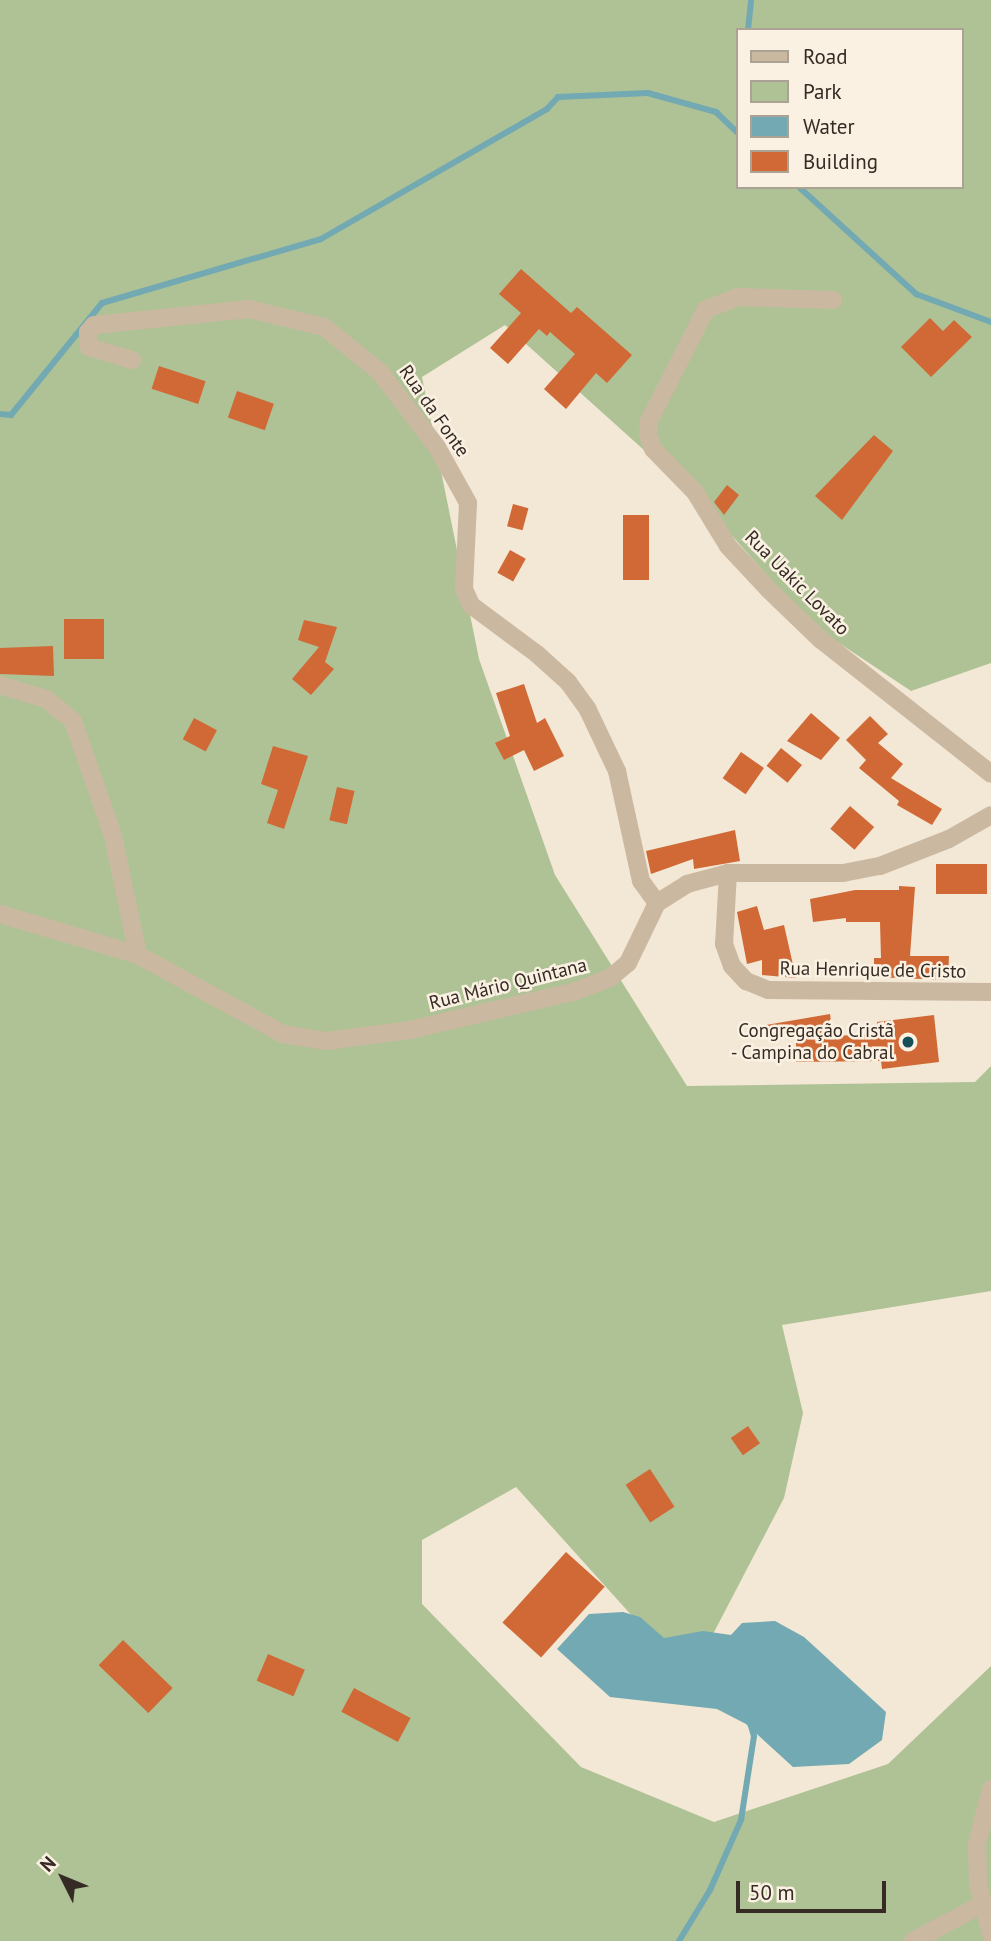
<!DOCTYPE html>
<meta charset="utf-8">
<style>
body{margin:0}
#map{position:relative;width:991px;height:1941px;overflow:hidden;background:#f3e7d5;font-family:"PT Sans",sans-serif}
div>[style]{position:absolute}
.green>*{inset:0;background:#afc295}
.water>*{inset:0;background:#72a9b2}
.stream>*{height:6px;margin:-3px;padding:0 3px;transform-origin:3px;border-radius:3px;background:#72a9b2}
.building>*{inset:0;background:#d06936;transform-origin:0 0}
.minor>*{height:18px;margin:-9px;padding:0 9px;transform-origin:9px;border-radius:9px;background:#cbb8a1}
.tertiary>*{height:18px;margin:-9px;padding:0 9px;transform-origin:9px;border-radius:9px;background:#cbb8a1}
.dots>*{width:19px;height:19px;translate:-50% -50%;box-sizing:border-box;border:4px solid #faf1e2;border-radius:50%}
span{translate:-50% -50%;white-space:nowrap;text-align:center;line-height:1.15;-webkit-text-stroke:5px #faf1e2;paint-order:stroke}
.street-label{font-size:19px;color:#352b24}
.poi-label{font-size:19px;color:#352b24}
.right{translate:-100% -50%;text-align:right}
.legend{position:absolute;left:736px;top:28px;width:228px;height:161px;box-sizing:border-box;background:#faf1e2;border:2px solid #aba296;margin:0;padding:9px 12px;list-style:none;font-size:21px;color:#352b24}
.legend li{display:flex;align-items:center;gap:14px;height:35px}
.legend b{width:35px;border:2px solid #aba296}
.north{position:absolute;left:28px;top:1843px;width:70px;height:70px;-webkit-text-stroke:5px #faf1e2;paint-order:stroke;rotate:313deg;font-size:19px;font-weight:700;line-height:28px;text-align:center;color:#352b24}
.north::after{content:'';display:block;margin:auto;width:24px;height:32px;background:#352b24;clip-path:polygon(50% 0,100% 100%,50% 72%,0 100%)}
.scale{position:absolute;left:736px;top:1881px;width:150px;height:32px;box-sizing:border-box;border:4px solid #352b24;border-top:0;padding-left:9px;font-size:21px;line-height:24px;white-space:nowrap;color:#352b24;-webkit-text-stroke:5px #faf1e2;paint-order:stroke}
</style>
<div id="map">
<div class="green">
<i style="clip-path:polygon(evenodd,0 0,991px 0,991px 663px,911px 691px,809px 623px,704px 504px,505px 325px,422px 377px,479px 659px,555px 875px,687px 1086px,975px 1082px,991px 1066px,991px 1291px,782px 1325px,803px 1413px,784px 1498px,712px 1636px,670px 1658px,516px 1487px,422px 1540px,422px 1604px,581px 1767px,714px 1822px,888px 1764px,991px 1666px,991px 1941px,0 1941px,0 0,737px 30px,961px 30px,961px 187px,737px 187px,737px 30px)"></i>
</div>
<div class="water">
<i style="clip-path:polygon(623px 1612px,640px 1617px,664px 1638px,703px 1631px,731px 1635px,742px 1623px,775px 1621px,804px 1637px,886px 1712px,882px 1740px,849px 1764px,793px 1767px,746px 1724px,717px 1709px,610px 1697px,557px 1649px,589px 1614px)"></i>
</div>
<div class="stream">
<i style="left:748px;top:30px;width:30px;rotate:-84deg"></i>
<i style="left:799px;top:187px;width:159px;rotate:42.4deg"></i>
<i style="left:916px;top:294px;width:80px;rotate:20.5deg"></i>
<i style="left:0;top:414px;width:11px;rotate:5deg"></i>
<i style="left:11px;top:415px;width:144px;rotate:-50.9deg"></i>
<i style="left:102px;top:303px;width:228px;rotate:-16.3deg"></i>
<i style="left:321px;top:239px;width:261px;rotate:-29.9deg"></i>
<i style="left:547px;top:109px;width:16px;rotate:-47deg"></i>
<i style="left:558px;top:97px;width:90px;rotate:-2.5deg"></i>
<i style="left:648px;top:93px;width:71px;rotate:15.6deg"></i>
<i style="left:716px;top:112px;width:29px;rotate:44deg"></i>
<i style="left:679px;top:1941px;width:60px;rotate:-58.7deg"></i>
<i style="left:710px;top:1890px;width:77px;rotate:-66.1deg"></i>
<i style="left:741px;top:1820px;width:85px;rotate:-81.2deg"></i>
<i style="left:754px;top:1736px;width:14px;rotate:-107deg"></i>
</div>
<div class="building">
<i style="clip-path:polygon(521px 269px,571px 313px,577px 307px,632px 355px,607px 383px,596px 373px,566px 409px,544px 389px,575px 354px,550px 332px,547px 336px,539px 329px,508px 364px,490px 348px,521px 313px,499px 294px)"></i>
<i style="clip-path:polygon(930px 318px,943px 331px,954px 320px,972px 337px,931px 377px,901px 347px)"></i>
<i style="left:159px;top:366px;width:49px;height:24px;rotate:18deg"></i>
<i style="left:237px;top:391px;width:39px;height:28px;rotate:19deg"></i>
<i style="clip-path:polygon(874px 435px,893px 451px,842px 520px,815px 496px)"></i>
<i style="clip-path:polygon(727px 485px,739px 495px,724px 515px,714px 502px)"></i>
<i style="left:513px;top:504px;width:16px;height:23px;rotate:15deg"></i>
<i style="left:623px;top:515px;width:26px;height:65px"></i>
<i style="left:510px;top:550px;width:18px;height:26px;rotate:29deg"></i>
<i style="left:64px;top:619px;width:40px;height:40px"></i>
<i style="clip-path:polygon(304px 620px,337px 627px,325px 662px,334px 669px,311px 695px,292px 679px,319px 647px,298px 640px)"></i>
<i style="clip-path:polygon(53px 646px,54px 676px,0 674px,0 648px)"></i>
<i style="clip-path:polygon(524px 684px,537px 723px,545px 718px,564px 756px,534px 771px,524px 750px,504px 760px,495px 743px,510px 736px,496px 693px)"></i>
<i style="clip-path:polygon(811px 713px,840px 738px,821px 760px,787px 741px)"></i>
<i style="clip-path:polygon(870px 716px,888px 734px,878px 743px,903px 764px,891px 778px,942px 809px,932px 825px,897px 805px,899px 801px,859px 768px,866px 760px,846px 740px)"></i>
<i style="left:194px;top:718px;width:26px;height:24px;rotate:28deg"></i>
<i style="clip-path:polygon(273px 746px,308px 756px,284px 829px,267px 823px,278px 790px,261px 784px)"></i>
<i style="left:781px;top:748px;width:27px;height:23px;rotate:39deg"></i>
<i style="left:741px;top:752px;width:28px;height:32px;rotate:35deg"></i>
<i style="left:337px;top:787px;width:18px;height:34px;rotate:13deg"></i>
<i style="left:850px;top:806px;width:32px;height:30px;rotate:41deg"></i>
<i style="clip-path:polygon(735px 830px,740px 861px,694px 869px,693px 859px,651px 874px,646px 851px)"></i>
<i style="left:987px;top:864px;width:30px;height:51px;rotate:90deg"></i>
<i style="clip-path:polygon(899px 886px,915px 887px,910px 956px,949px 956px,948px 980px,874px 977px,874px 958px,881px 958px,880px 922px,846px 922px,846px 918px,813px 922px,810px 899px,855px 890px,899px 890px)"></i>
<i style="clip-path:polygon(757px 906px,764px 930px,784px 925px,796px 978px,762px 975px,762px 960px,747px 964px,737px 912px)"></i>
<i style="clip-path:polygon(830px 1014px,833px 1036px,878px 1034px,877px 1022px,934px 1015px,939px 1062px,882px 1069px,881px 1061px,796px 1062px,796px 1034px,767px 1034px,766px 1025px)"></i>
<i style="left:748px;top:1426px;width:21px;height:21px;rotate:55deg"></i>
<i style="left:650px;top:1469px;width:45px;height:29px;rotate:57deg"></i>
<i style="left:566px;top:1552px;width:52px;height:95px;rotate:42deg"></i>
<i style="left:123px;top:1640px;width:69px;height:35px;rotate:44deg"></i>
<i style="left:268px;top:1654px;width:40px;height:29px;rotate:23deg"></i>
<i style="left:354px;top:1688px;width:64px;height:27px;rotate:28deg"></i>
</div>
<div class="minor">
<i style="left:833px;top:300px;width:95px;rotate:-178.2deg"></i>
<i style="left:738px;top:297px;width:34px;rotate:159deg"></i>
<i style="left:706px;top:309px;width:126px;rotate:117deg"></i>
<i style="left:649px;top:421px;width:14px;rotate:94deg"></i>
<i style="left:648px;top:435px;width:15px;rotate:70deg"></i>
<i style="left:653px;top:449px;width:60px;rotate:45.7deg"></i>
<i style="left:695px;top:492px;width:63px;rotate:58.6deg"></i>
<i style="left:728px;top:546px;width:60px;rotate:47deg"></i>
<i style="left:769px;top:590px;width:72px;rotate:43.9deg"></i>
<i style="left:821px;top:640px;width:216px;rotate:38.2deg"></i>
<i style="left:132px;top:360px;width:45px;rotate:-163.2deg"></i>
<i style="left:89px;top:347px;width:15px;rotate:-94deg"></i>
<i style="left:88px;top:332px;width:9px;rotate:-49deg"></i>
<i style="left:94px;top:325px;width:156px;rotate:-5.9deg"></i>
<i style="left:249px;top:309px;width:77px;rotate:13.5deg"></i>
<i style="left:324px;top:327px;width:72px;rotate:38.8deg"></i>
<i style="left:380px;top:372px;width:94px;rotate:52.8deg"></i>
<i style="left:437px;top:447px;width:64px;rotate:61deg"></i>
<i style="left:468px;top:503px;width:86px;rotate:92.7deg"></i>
<i style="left:464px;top:589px;width:17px;rotate:66deg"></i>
<i style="left:471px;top:605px;width:82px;rotate:36.6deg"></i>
<i style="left:537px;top:654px;width:42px;rotate:42.1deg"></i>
<i style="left:568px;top:682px;width:34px;rotate:54deg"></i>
<i style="left:588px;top:710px;width:68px;rotate:64.6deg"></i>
<i style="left:617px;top:771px;width:113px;rotate:77.7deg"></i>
<i style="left:641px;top:881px;width:27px;rotate:54deg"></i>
<i style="left:0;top:685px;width:48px;rotate:16.9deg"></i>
<i style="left:46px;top:699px;width:35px;rotate:39deg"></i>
<i style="left:73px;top:721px;width:122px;rotate:70.8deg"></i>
<i style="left:113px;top:836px;width:122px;rotate:78.1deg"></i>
<i style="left:728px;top:873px;width:71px;rotate:93.2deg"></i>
<i style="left:724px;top:944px;width:23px;rotate:70deg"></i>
<i style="left:732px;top:966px;width:21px;rotate:47deg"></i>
<i style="left:746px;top:981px;width:24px;rotate:22deg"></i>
<i style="left:768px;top:990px;width:223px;rotate:0.5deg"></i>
<i style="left:0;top:914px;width:144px;rotate:16.5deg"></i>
<i style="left:138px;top:955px;width:165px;rotate:28.6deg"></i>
<i style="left:283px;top:1034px;width:44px;rotate:9.2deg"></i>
<i style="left:326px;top:1041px;width:85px;rotate:-7.5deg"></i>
<i style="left:410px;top:1030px;width:171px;rotate:-13.2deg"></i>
<i style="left:576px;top:991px;width:36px;rotate:-21deg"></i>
<i style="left:610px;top:978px;width:23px;rotate:-40deg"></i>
<i style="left:628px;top:963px;width:67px;rotate:-64.2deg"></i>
<i style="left:657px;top:903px;width:36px;rotate:-32deg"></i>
<i style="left:687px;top:884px;width:42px;rotate:-15deg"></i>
<i style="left:728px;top:873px;width:115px"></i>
<i style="left:843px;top:873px;width:38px;rotate:-11deg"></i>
<i style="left:880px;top:866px;width:74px;rotate:-21.4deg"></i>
<i style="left:949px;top:839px;width:48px;rotate:-29.7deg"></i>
<i style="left:913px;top:1941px;width:79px;rotate:-27.9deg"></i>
</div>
<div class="tertiary">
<i style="left:991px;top:1789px;width:56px;rotate:104.5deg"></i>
<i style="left:977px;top:1843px;width:42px;rotate:88.6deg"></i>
<i style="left:978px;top:1885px;width:51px;rotate:75.1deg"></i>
</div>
<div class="dots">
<i style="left:908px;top:1042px;background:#174f59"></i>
</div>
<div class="street-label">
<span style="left:434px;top:411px;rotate:55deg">Rua da Fonte</span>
<span style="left:797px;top:583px;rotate:45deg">Rua Uakic Lovato</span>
<span style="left:873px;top:970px;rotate:1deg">Rua Henrique de Cristo</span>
<span style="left:508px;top:984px;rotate:-14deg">Rua Mário Quintana</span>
</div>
<div class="poi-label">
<span class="right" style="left:894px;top:1042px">Congregação Cristã<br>- Campina do Cabral</span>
</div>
<ul class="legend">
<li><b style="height:9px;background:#cbb8a1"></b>Road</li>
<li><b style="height:19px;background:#afc295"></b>Park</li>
<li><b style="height:19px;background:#72a9b2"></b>Water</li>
<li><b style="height:19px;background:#d06936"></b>Building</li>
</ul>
<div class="north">N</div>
<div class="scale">50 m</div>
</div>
